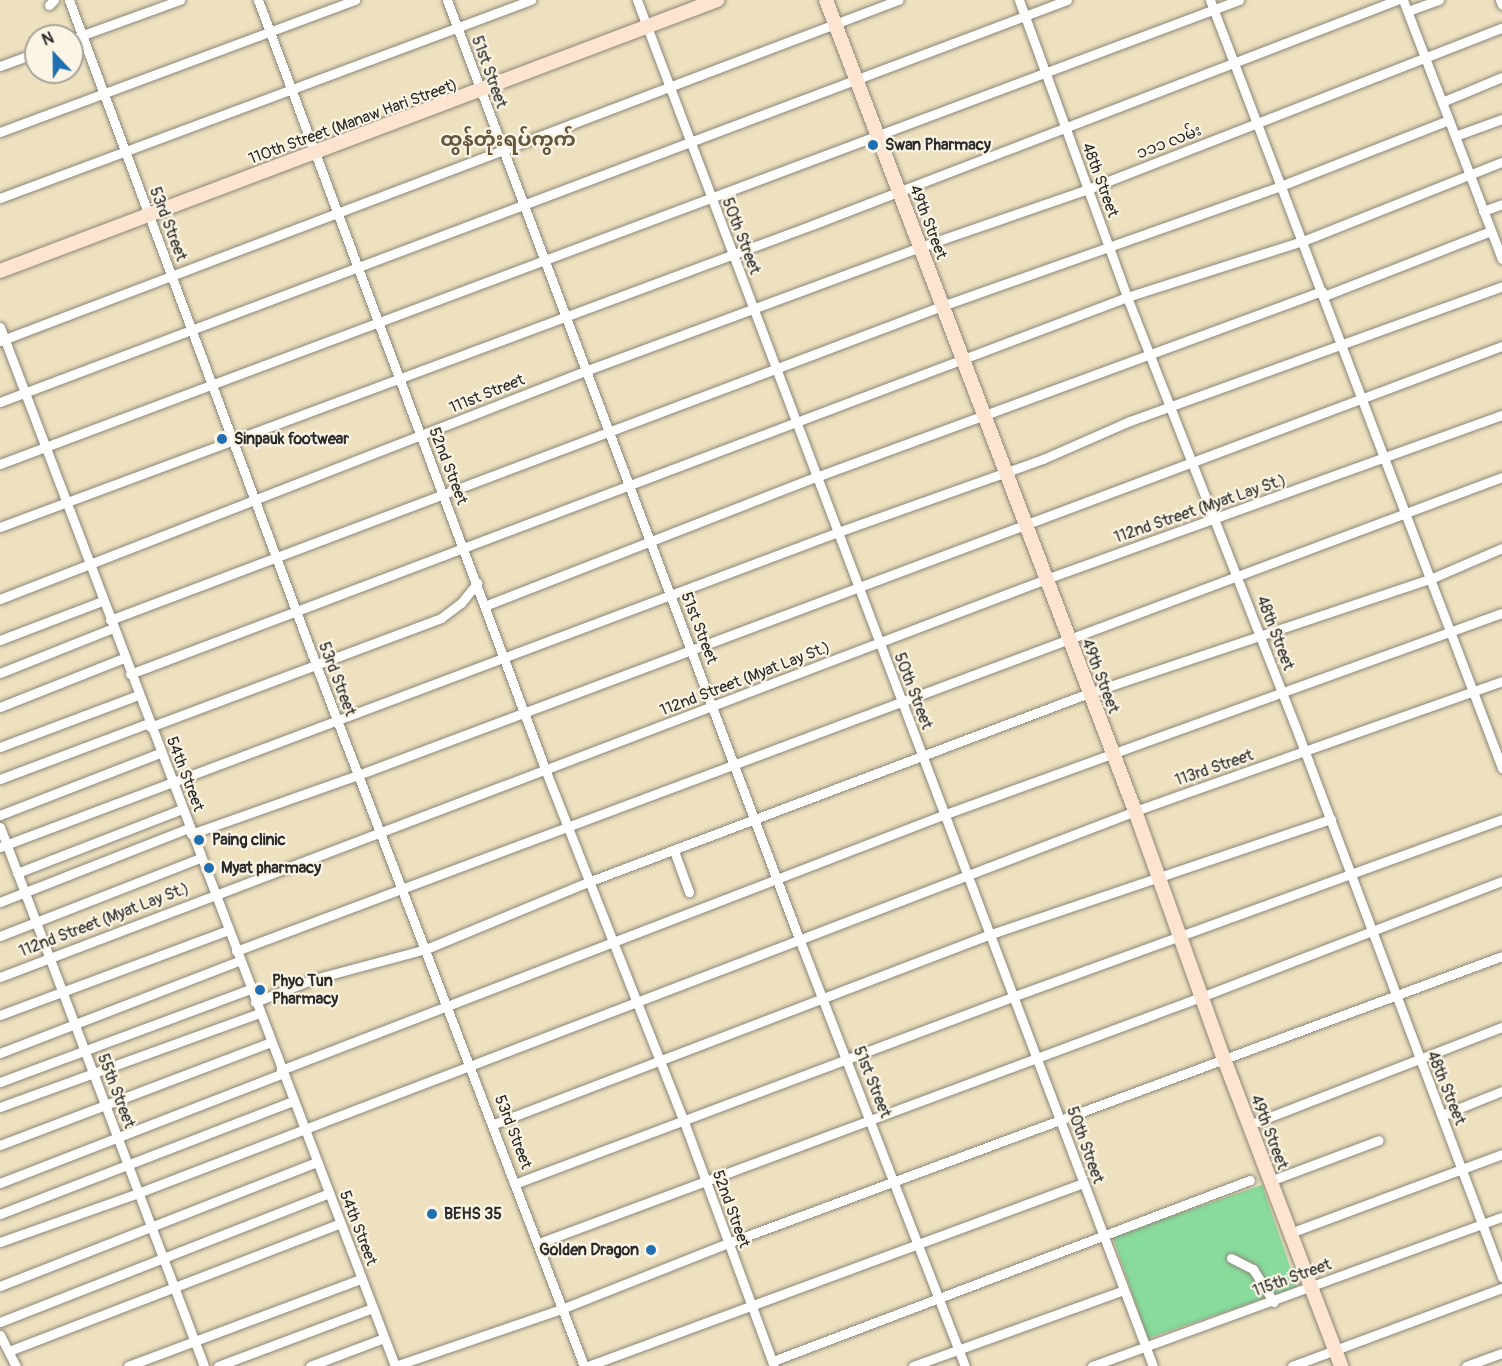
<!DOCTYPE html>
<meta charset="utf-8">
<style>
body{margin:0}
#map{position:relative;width:1502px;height:1366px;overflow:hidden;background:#eee1c0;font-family:Pangolin,"Noto Sans Myanmar",sans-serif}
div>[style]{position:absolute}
.green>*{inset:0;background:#88db9d;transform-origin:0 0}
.roads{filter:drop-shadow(0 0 2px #8c8676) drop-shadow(0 0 2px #8c8676)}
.minor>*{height:9px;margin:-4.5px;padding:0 4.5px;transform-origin:4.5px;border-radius:4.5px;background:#fff}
.secondary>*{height:14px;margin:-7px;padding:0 7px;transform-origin:7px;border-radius:7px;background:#fde4d1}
.dots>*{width:16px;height:16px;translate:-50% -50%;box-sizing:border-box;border:3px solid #fcf5e5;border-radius:50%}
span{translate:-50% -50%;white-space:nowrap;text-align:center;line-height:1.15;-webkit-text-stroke:4.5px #fcf5e5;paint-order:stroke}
.street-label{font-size:16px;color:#2b2b2b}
.poi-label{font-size:16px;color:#2b2b2b;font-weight:700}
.left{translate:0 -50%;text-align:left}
.right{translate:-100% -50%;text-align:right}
.quarter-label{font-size:20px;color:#68553e;font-weight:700}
.north{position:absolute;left:24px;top:24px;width:60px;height:60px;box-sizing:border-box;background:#fcf5e5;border:2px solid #a8a49b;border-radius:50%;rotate:338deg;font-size:16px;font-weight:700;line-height:24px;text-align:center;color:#2b2b2b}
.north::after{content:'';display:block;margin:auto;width:21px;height:27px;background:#1f6fb2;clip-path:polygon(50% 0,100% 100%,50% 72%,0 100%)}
</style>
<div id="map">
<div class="green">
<i style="left:1262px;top:1185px;width:108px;height:158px;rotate:71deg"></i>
</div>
<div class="roads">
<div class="minor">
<i style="left:69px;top:0;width:709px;rotate:69.62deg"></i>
<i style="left:316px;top:665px;width:750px;rotate:69.08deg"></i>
<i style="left:258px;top:0;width:821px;rotate:69.53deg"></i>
<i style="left:545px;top:769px;width:376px;rotate:68.5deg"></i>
<i style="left:683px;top:1119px;width:263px;rotate:69.8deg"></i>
<i style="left:447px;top:0;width:1005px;rotate:69.44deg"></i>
<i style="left:800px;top:941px;width:456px;rotate:68.8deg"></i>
<i style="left:637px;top:0;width:1460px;rotate:69.31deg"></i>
<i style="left:1019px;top:0;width:316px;rotate:70deg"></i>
<i style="left:1127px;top:297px;width:471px;rotate:68.6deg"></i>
<i style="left:1299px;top:736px;width:578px;rotate:69.43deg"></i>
<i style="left:1210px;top:0;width:822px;rotate:69.18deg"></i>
<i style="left:1403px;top:0;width:277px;rotate:69.1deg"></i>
<i style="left:1500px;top:0;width:5px;rotate:68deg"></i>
<i style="left:49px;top:5px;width:7px;rotate:-45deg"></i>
<i style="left:1408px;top:11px;width:33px;rotate:-20deg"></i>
<i style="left:72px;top:39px;width:115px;rotate:-19.9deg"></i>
<i style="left:0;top:66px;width:38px;rotate:-20deg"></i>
<i style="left:1442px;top:102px;width:65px;rotate:-22.6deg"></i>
<i style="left:0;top:132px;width:379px;rotate:-20.4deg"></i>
<i style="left:1455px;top:136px;width:50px;rotate:-19.9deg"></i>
<i style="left:0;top:198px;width:567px;rotate:-20.45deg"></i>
<i style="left:1483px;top:211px;width:20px;rotate:-20deg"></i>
<i style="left:1324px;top:296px;width:179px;rotate:-21.3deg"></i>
<i style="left:0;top:327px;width:1112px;rotate:69.18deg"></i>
<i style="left:0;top:341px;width:961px;rotate:-20.79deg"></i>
<i style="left:0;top:402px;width:1140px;rotate:-20.64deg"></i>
<i style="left:0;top:464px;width:1323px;rotate:-20.53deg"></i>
<i style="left:0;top:527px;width:866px;rotate:-20.4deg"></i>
<i style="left:812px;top:225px;width:627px;rotate:-21.04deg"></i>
<i style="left:0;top:599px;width:628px;rotate:-21.29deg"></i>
<i style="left:585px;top:371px;width:357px;rotate:-20.3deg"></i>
<i style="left:920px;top:247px;width:178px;rotate:-19deg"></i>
<i style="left:1088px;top:189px;width:444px;rotate:-21.3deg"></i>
<i style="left:487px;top:605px;width:353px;rotate:-21.3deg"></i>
<i style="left:816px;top:477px;width:539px;rotate:-20.18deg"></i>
<i style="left:110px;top:620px;width:889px;rotate:-20.68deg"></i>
<i style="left:942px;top:306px;width:362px;rotate:-19.5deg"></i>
<i style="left:1283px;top:185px;width:178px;rotate:-21.4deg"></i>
<i style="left:0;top:640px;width:109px;rotate:-20.9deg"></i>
<i style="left:0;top:673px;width:122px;rotate:-21.7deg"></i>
<i style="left:130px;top:674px;width:1066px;rotate:-20.71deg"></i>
<i style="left:1127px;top:297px;width:185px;rotate:-17.7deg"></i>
<i style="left:1303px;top:241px;width:214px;rotate:-21.7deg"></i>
<i style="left:0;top:707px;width:133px;rotate:-21.6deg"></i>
<i style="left:150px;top:727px;width:311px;rotate:-20.5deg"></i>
<i style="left:441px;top:618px;width:25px;rotate:-37deg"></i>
<i style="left:461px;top:603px;width:26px;rotate:-51deg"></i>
<i style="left:0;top:747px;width:147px;rotate:-20.6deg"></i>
<i style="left:0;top:779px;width:159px;rotate:-20.6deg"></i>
<i style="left:0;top:815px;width:172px;rotate:-21.2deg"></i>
<i style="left:0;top:827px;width:576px;rotate:69.27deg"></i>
<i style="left:191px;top:834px;width:177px;rotate:-19.5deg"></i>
<i style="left:358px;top:775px;width:1222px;rotate:-20.56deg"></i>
<i style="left:0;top:847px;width:895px;rotate:-20.6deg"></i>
<i style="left:838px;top:532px;width:218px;rotate:-19.6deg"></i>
<i style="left:1043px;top:459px;width:95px;rotate:-23.6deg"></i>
<i style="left:1130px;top:421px;width:396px;rotate:-19.9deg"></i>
<i style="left:674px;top:851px;width:44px;rotate:69.9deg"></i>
<i style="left:17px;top:873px;width:177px;rotate:-21.2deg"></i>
<i style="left:0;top:902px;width:203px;rotate:-21.4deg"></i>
<i style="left:0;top:936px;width:215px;rotate:-21.3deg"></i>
<i style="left:236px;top:951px;width:1352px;rotate:-20.53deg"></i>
<i style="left:0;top:977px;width:1119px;rotate:-20.83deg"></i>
<i style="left:1046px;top:579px;width:485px;rotate:-19.8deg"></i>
<i style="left:255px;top:1002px;width:63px;rotate:-21.3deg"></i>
<i style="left:314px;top:979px;width:116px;rotate:-15deg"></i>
<i style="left:426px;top:949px;width:175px;rotate:-22.5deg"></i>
<i style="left:588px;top:882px;width:535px;rotate:-20.67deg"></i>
<i style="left:1089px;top:693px;width:360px;rotate:-18.5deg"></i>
<i style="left:1430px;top:579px;width:78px;rotate:-23.3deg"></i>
<i style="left:0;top:1015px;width:243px;rotate:-20.4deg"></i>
<i style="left:0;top:1053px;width:256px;rotate:-21.1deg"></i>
<i style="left:0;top:1082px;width:267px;rotate:-20.4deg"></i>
<i style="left:0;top:1107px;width:276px;rotate:-19.9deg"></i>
<i style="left:1442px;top:1115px;width:65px;rotate:-21.8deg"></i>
<i style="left:494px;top:1124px;width:529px;rotate:-20.94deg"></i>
<i style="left:988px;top:935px;width:362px;rotate:-18.7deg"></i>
<i style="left:1249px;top:1125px;width:271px;rotate:-21.2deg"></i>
<i style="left:0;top:1145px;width:290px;rotate:-20.8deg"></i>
<i style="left:1270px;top:1181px;width:116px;rotate:-20.6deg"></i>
<i style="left:0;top:1183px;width:304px;rotate:-21.2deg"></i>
<i style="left:283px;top:1073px;width:4px;rotate:-124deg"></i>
<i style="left:281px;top:1070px;width:709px;rotate:-21.07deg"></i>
<i style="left:943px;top:815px;width:594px;rotate:-19.87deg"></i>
<i style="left:517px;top:1183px;width:529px;rotate:-20.59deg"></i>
<i style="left:1012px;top:997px;width:521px;rotate:-19.96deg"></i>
<i style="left:0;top:1214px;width:314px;rotate:-21.1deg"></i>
<i style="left:1290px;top:1233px;width:226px;rotate:-20.4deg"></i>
<i style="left:0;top:1242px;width:146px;rotate:-19.5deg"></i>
<i style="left:138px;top:1193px;width:1068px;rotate:-20.96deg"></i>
<i style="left:1135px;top:811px;width:389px;rotate:-19.5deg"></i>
<i style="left:539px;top:1243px;width:706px;rotate:-20.39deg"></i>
<i style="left:1201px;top:997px;width:323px;rotate:-21.1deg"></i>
<i style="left:1231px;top:1258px;width:25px;rotate:27deg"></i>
<i style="left:1253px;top:1269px;width:39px;rotate:58deg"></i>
<i style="left:0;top:1286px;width:340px;rotate:-21.4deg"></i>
<i style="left:0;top:1322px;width:353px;rotate:-21.4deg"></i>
<i style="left:0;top:1335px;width:35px;rotate:63deg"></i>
<i style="left:9px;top:1351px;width:355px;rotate:-21.1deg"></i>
<i style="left:773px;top:1361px;width:510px;rotate:-20.78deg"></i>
<i style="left:128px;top:1366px;width:249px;rotate:-20.5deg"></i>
<i style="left:218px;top:1366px;width:165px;rotate:-20.6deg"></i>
<i style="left:310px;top:1366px;width:79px;rotate:-20.7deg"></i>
<i style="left:395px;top:1366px;width:179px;rotate:-18.9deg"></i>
<i style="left:564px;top:1308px;width:176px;rotate:-21.6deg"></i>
<i style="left:728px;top:1243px;width:825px;rotate:-20.34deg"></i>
<i style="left:588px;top:1366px;width:528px;rotate:-20.29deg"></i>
<i style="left:913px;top:1366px;width:221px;rotate:-19.8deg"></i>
<i style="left:1092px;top:1366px;width:436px;rotate:-20deg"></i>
<i style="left:1292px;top:1366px;width:224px;rotate:-20.4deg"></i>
<i style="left:1466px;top:1366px;width:38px;rotate:-20deg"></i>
</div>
<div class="secondary">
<i style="left:826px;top:0;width:868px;rotate:69.14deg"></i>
<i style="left:1135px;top:811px;width:263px;rotate:70.3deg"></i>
<i style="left:1224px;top:1059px;width:329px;rotate:69.1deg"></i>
<i style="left:0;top:271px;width:767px;rotate:-20.7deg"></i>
</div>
</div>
<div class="dots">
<i style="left:873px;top:145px;background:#1f6fb2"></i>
<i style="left:222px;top:439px;background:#1f6fb2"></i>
<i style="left:199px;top:840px;background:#1f6fb2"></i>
<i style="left:209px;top:868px;background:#1f6fb2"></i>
<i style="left:260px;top:990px;background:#1f6fb2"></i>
<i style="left:432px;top:1214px;background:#1f6fb2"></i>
<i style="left:651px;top:1250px;background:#1f6fb2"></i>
</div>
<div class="street-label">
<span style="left:489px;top:72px;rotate:70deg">51st Street</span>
<span style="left:353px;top:122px;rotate:-20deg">110th Street (Manaw Hari Street)</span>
<span style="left:1169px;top:142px;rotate:-21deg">၁၁၁ လမ်း</span>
<span style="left:1100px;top:180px;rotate:70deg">48th Street</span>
<span style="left:928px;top:222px;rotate:69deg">49th Street</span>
<span style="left:168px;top:224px;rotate:69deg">53rd Street</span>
<span style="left:741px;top:236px;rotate:69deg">50th Street</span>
<span style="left:487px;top:394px;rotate:-22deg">111st Street</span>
<span style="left:448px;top:466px;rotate:69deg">52nd Street</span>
<span style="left:1200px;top:509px;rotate:-19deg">112nd Street (Myat Lay St.)</span>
<span style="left:699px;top:628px;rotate:69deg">51st Street</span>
<span style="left:1275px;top:633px;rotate:69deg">48th Street</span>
<span style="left:1100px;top:676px;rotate:69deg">49th Street</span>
<span style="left:337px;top:679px;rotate:69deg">53rd Street</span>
<span style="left:745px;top:679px;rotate:-21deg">112nd Street (Myat Lay St.)</span>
<span style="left:913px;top:691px;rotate:69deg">50th Street</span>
<span style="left:1214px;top:768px;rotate:-19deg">113rd Street</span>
<span style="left:185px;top:774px;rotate:69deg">54th Street</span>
<span style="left:104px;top:920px;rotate:-21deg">112nd Street (Myat Lay St.)</span>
<span style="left:872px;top:1082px;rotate:68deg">51st Street</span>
<span style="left:1446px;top:1088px;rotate:68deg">48th Street</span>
<span style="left:116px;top:1091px;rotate:69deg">55th Street</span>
<span style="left:513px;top:1132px;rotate:69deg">53rd Street</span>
<span style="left:1269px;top:1132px;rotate:69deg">49th Street</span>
<span style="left:1085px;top:1145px;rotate:70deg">50th Street</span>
<span style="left:731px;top:1209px;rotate:70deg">52nd Street</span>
<span style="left:358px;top:1228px;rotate:69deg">54th Street</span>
<span style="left:1292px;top:1278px;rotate:-20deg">115th Street</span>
</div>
<div class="poi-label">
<span class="left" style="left:885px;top:145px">Swan Pharmacy</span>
<span class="left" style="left:234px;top:439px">Sinpauk footwear</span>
<span class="left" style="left:212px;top:840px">Paing clinic</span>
<span class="left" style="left:221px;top:868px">Myat pharmacy</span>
<span class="left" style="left:272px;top:990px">Phyo Tun<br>Pharmacy</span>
<span class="left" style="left:444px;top:1214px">BEHS 35</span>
<span class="right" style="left:639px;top:1250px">Golden Dragon</span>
</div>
<div class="quarter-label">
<span style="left:508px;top:139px">ထွန်တုံးရပ်ကွက်</span>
</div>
<div class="north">N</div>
</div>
